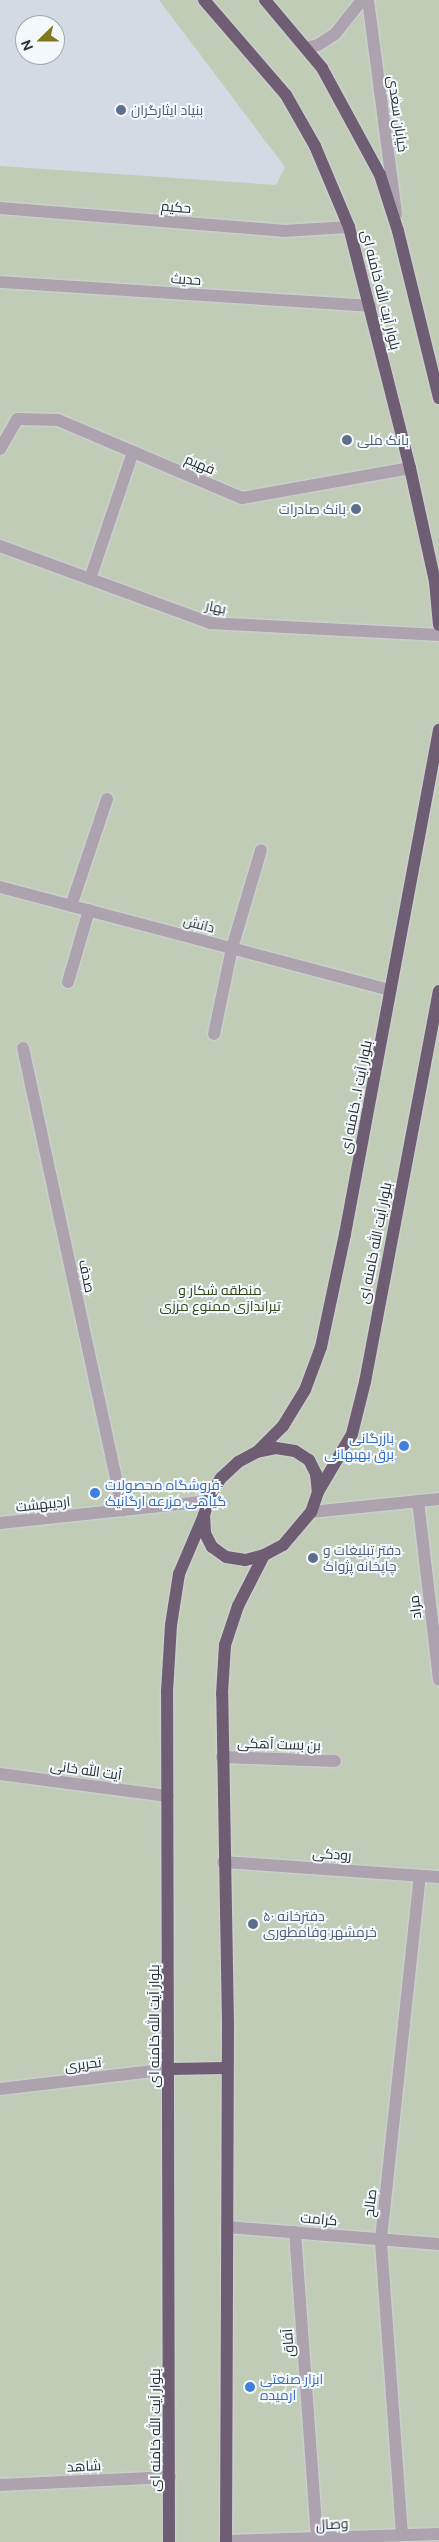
<!DOCTYPE html>
<meta charset="utf-8">
<style>
body{margin:0}
#map{position:relative;width:439px;height:2542px;overflow:hidden;background:#f3f8fd;font-family:Ubuntu,Cairo,sans-serif}
div>[style]{position:absolute}
.green>*{inset:0;background:#c1ccb6}
.building>*{inset:0;background:#d3dae3}
.roads{filter:drop-shadow(0 0 1px #cfd3d8) drop-shadow(0 0 1px #cfd3d8)}
.minor>*{height:12px;margin:-6px;padding:0 6px;transform-origin:6px;border-radius:6px;background:#ada3af}
.primary>*{height:12px;margin:-6px;padding:0 6px;transform-origin:6px;border-radius:6px;background:#6f5e73}
.dots>*{width:14px;height:14px;translate:-50% -50%;box-sizing:border-box;border:2px solid #f3f8fd;border-radius:50%}
span{translate:-50% -50%;white-space:nowrap;text-align:center;line-height:1.15;-webkit-text-stroke:4px #f3f8fd;paint-order:stroke}
.service-label{font-size:14px;color:#4e5e75}
.left{translate:0 -50%;text-align:left}
.right{translate:-100% -50%;text-align:right}
.street-label{font-size:14px;color:#2a2d30}
.park-label{font-size:14px;color:#314516}
.shop-label{font-size:14px;color:#366cbe}
.north{position:absolute;left:15px;top:15px;width:50px;height:50px;box-sizing:border-box;background:#f3f8fd;border:1px solid #a3a7ab;border-radius:50%;rotate:248deg;font-size:14px;font-weight:700;line-height:20px;text-align:center;color:#2a2d30}
.north::after{content:'';display:block;margin:auto;width:18px;height:22px;background:#81781c;clip-path:polygon(50% 0,100% 100%,50% 72%,0 100%)}
</style>
<div id="map">
<div class="green">
<i style="clip-path:polygon(evenodd,0 0,439px 0,439px 2542px,0 2542px,0 0,25px 25px,55px 25px,55px 55px,25px 55px,25px 25px)"></i>
</div>
<div class="building">
<i style="clip-path:polygon(evenodd,0 0,159px 0,285px 167px,276px 185px,0 166px,0 0,25px 25px,55px 25px,55px 55px,25px 55px,25px 25px)"></i>
</div>
<div class="roads">
<div class="minor">
<i style="left:368px;top:0;width:216px;rotate:82.5deg"></i>
<i style="left:305px;top:48px;width:13px;rotate:-13deg"></i>
<i style="left:318px;top:45px;width:20px;rotate:-33deg"></i>
<i style="left:335px;top:34px;width:43px;rotate:-51.5deg"></i>
<i style="left:0;top:208px;width:284px;rotate:4.6deg"></i>
<i style="left:283px;top:231px;width:66px;rotate:-3.5deg"></i>
<i style="left:0;top:282px;width:371px;rotate:3.7deg"></i>
<i style="left:0;top:449px;width:34px;rotate:-60deg"></i>
<i style="left:17px;top:419px;width:41px;rotate:1.4deg"></i>
<i style="left:58px;top:420px;width:200px;rotate:23deg"></i>
<i style="left:242px;top:498px;width:171px;rotate:-10.1deg"></i>
<i style="left:0;top:546px;width:224px;rotate:20.1deg"></i>
<i style="left:210px;top:623px;width:229px;rotate:3deg"></i>
<i style="left:90px;top:579px;width:134px;rotate:-71.3deg"></i>
<i style="left:0;top:887px;width:404px;rotate:14.8deg"></i>
<i style="left:71px;top:906px;width:113px;rotate:-71.4deg"></i>
<i style="left:68px;top:982px;width:75px;rotate:-73.7deg"></i>
<i style="left:214px;top:1034px;width:88px;rotate:-78.2deg"></i>
<i style="left:232px;top:948px;width:102px;rotate:-73.5deg"></i>
<i style="left:23px;top:1048px;width:473px;rotate:77.8deg"></i>
<i style="left:418px;top:1501px;width:180px;rotate:83.3deg"></i>
<i style="left:311px;top:1512px;width:129px;rotate:-5.8deg"></i>
<i style="left:0;top:1523px;width:209px;rotate:-6deg"></i>
<i style="left:222px;top:1757px;width:113px;rotate:2deg"></i>
<i style="left:0;top:1774px;width:169px;rotate:7.5deg"></i>
<i style="left:223px;top:1862px;width:217px;rotate:4deg"></i>
<i style="left:0;top:2089px;width:171px;rotate:-6.7deg"></i>
<i style="left:227px;top:2227px;width:213px;rotate:4.6deg"></i>
<i style="left:295px;top:2232px;width:311px;rotate:85.9deg"></i>
<i style="left:0;top:2485px;width:170px;rotate:-2.7deg"></i>
<i style="left:402px;top:2535px;width:297px;rotate:-94.1deg"></i>
<i style="left:381px;top:2239px;width:365px;rotate:-83.9deg"></i>
<i style="left:226px;top:2541px;width:213px;rotate:-1.9deg"></i>
</div>
<div class="primary">
<i style="left:204px;top:0;width:125px;rotate:49.2deg"></i>
<i style="left:286px;top:95px;width:59px;rotate:60.4deg"></i>
<i style="left:315px;top:146px;width:88px;rotate:67.2deg"></i>
<i style="left:349px;top:227px;width:249px;rotate:75.8deg"></i>
<i style="left:410px;top:468px;width:117px;rotate:77.6deg"></i>
<i style="left:435px;top:582px;width:43px;rotate:84.7deg"></i>
<i style="left:265px;top:0;width:89px;rotate:50deg"></i>
<i style="left:322px;top:68px;width:122px;rotate:61.5deg"></i>
<i style="left:380px;top:175px;width:59px;rotate:72.2deg"></i>
<i style="left:398px;top:231px;width:172px;rotate:76.2deg"></i>
<i style="left:276px;top:1448px;width:19px;rotate:9deg"></i>
<i style="left:295px;top:1451px;width:17px;rotate:33deg"></i>
<i style="left:309px;top:1460px;width:16px;rotate:63deg"></i>
<i style="left:316px;top:1474px;width:18px;rotate:84deg"></i>
<i style="left:318px;top:1492px;width:21px;rotate:109deg"></i>
<i style="left:311px;top:1512px;width:43px;rotate:130.3deg"></i>
<i style="left:283px;top:1545px;width:21px;rotate:152deg"></i>
<i style="left:264px;top:1555px;width:20px;rotate:165deg"></i>
<i style="left:245px;top:1560px;width:19px;rotate:-171deg"></i>
<i style="left:226px;top:1557px;width:17px;rotate:-144deg"></i>
<i style="left:212px;top:1547px;width:16px;rotate:-117deg"></i>
<i style="left:205px;top:1533px;width:18px;rotate:-93deg"></i>
<i style="left:204px;top:1515px;width:20px;rotate:-72deg"></i>
<i style="left:210px;top:1496px;width:21px;rotate:-59deg"></i>
<i style="left:221px;top:1478px;width:23px;rotate:-43deg"></i>
<i style="left:238px;top:1462px;width:21px;rotate:-28deg"></i>
<i style="left:257px;top:1452px;width:19px;rotate:-12deg"></i>
<i style="left:257px;top:1452px;width:37px;rotate:-45deg"></i>
<i style="left:283px;top:1426px;width:42px;rotate:-58.6deg"></i>
<i style="left:305px;top:1390px;width:46px;rotate:-69.6deg"></i>
<i style="left:321px;top:1347px;width:116px;rotate:-78deg"></i>
<i style="left:345px;top:1234px;width:513px;rotate:-79.44deg"></i>
<i style="left:318px;top:1492px;width:67px;rotate:-59.6deg"></i>
<i style="left:352px;top:1434px;width:54px;rotate:-76deg"></i>
<i style="left:365px;top:1382px;width:398px;rotate:-79.3deg"></i>
<i style="left:170px;top:2069px;width:56px;rotate:-1deg"></i>
<i style="left:169px;top:2542px;width:850px;rotate:-90.13deg"></i>
<i style="left:167px;top:1692px;width:67px;rotate:-86.6deg"></i>
<i style="left:171px;top:1625px;width:52px;rotate:-81.1deg"></i>
<i style="left:179px;top:1574px;width:64px;rotate:-67deg"></i>
<i style="left:226px;top:2542px;width:518px;rotate:-89.78deg"></i>
<i style="left:228px;top:2024px;width:330px;rotate:-91deg"></i>
<i style="left:222px;top:1694px;width:49px;rotate:-86.5deg"></i>
<i style="left:225px;top:1645px;width:41px;rotate:-71.6deg"></i>
<i style="left:238px;top:1606px;width:57px;rotate:-63deg"></i>
</div>
</div>
<div class="dots">
<i style="left:121px;top:110px;background:#5c6f8a"></i>
<i style="left:347px;top:440px;background:#5c6f8a"></i>
<i style="left:356px;top:509px;background:#5c6f8a"></i>
<i style="left:404px;top:1446px;background:#3f7fe0"></i>
<i style="left:95px;top:1493px;background:#3f7fe0"></i>
<i style="left:313px;top:1558px;background:#5c6f8a"></i>
<i style="left:253px;top:1924px;background:#5c6f8a"></i>
<i style="left:250px;top:2387px;background:#3f7fe0"></i>
</div>
<div class="service-label">
<span class="left" style="left:131px;top:110px">بنیاد ایثارگران</span>
<span class="left" style="left:357px;top:440px">بانک ملی</span>
<span class="right" style="left:346px;top:509px">بانک صادرات</span>
<span class="left" style="left:323px;top:1558px">دفتر تبلیغات و<br>چاپخانه پژواک</span>
<span class="left" style="left:263px;top:1924px">دفترخانه ۵۰<br>خرمشهر وفامطوری</span>
</div>
<div class="street-label">
<span style="left:398px;top:114px;rotate:82deg">خیابان سعدی</span>
<span style="left:176px;top:207px;rotate:5deg">حکیم</span>
<span style="left:186px;top:279px;rotate:4deg">حدیث</span>
<span style="left:381px;top:290px;rotate:76deg">بلوار آیت الله خامنه ای</span>
<span style="left:200px;top:464px;rotate:23deg">فهیم</span>
<span style="left:216px;top:607px;rotate:11deg">بهار</span>
<span style="left:199px;top:924px;rotate:15deg">دانش</span>
<span style="left:356px;top:1097px;rotate:-79deg">بلوار آیت ا.. خامنه ای</span>
<span style="left:375px;top:1243px;rotate:-79deg">بلوار آیت الله خامنه ای</span>
<span style="left:87px;top:1276px;rotate:78deg">صدف</span>
<span style="left:43px;top:1504px;rotate:-6deg">اردیبهشت</span>
<span style="left:415px;top:1607px;rotate:-97deg">مراد</span>
<span style="left:279px;top:1744px;rotate:2deg">بن بست آهکی</span>
<span style="left:86px;top:1770px;rotate:8deg">آیت الله خانی</span>
<span style="left:332px;top:1854px;rotate:4deg">رودکی</span>
<span style="left:154px;top:2026px;rotate:-90deg">بلوار آیت الله خامنه ای</span>
<span style="left:83px;top:2064px;rotate:-7deg">تحریری</span>
<span style="left:370px;top:2203px;rotate:-84deg">صالح</span>
<span style="left:319px;top:2219px;rotate:5deg">کرامت</span>
<span style="left:288px;top:2343px;rotate:-94deg">آفاق</span>
<span style="left:155px;top:2430px;rotate:-90deg">بلوار آیت الله خامنه ای</span>
<span style="left:84px;top:2466px;rotate:-3deg">شاهد</span>
<span style="left:332px;top:2524px;rotate:-3deg">وصال</span>
</div>
<div class="park-label">
<span style="left:220px;top:1298px">منطقه شکار و<br>تیراندازی ممنوع مرزی</span>
</div>
<div class="shop-label">
<span class="right" style="left:394px;top:1446px">بازرگانی<br>برق بهبهانی</span>
<span class="left" style="left:105px;top:1493px">فروشگاه محصولات<br>گیاهی مزرعه ارگانیک</span>
<span class="left" style="left:260px;top:2387px">ابزار صنعتی<br>ارمیده</span>
</div>
<div class="north">N</div>
</div>
